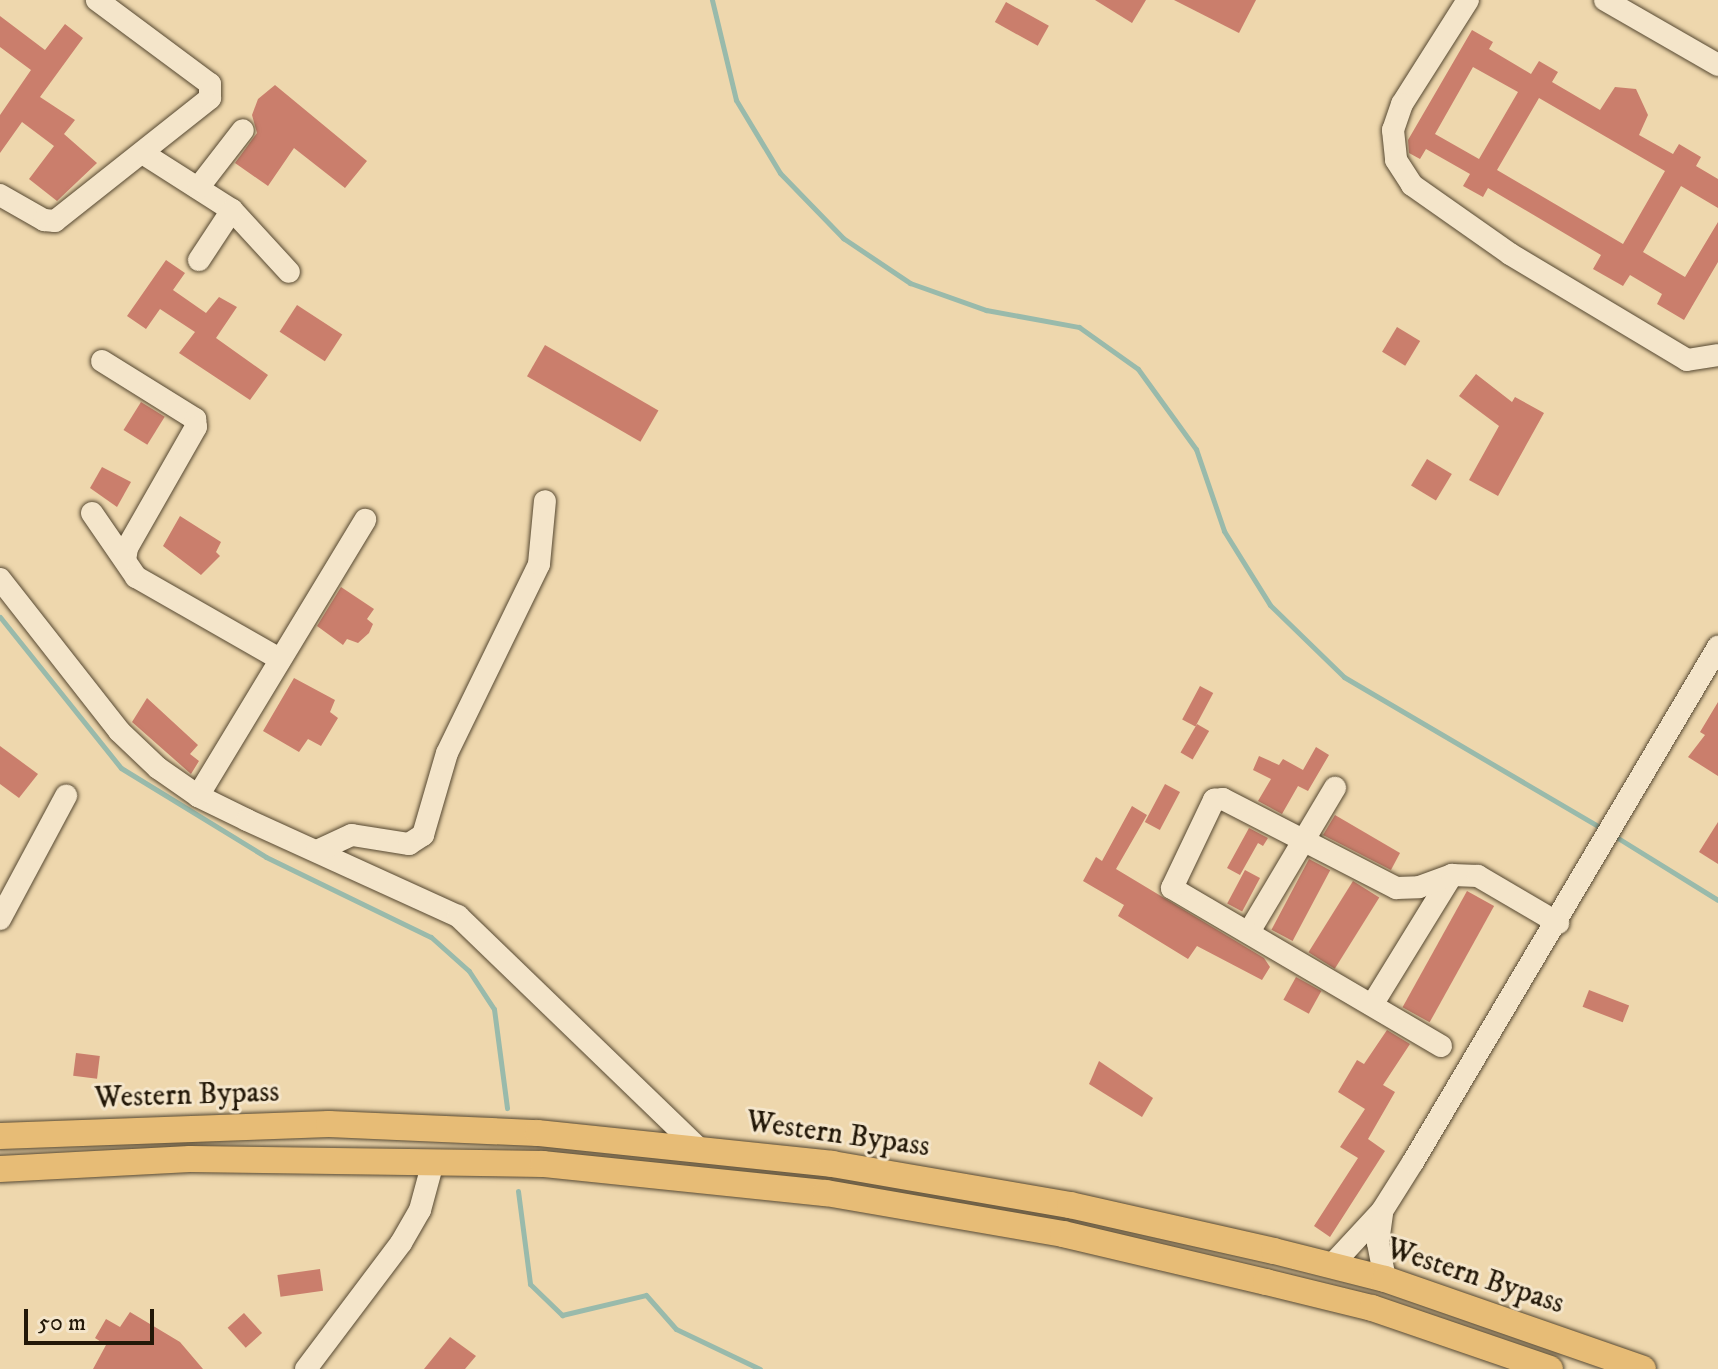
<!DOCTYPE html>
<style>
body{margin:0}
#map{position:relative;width:1718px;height:1369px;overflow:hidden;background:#eed7ad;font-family:"IM FELL DW Pica",serif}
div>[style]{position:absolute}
.stream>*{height:5px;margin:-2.5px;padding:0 2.5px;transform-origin:2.5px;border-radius:2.5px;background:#99baab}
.building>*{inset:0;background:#ca7e6c;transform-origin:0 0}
.roads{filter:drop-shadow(0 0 2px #564831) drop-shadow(0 0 2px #564831)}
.minor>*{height:22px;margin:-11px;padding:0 11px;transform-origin:11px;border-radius:11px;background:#f4e5ca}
.major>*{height:26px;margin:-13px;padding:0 13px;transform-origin:13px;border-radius:13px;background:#e7bc76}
span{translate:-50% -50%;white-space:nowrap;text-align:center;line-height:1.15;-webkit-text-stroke:6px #f4e5ca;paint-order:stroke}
.street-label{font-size:30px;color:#231808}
.scale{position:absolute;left:24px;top:1309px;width:130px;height:36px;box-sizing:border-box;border:4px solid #231808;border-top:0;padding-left:10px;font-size:24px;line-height:28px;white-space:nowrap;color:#231808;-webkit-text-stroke:6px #f4e5ca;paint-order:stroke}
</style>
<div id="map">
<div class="stream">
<i style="left:712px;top:0;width:103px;rotate:76.5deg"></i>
<i style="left:736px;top:100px;width:85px;rotate:58.9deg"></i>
<i style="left:780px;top:173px;width:91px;rotate:45.9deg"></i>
<i style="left:843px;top:238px;width:81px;rotate:33.9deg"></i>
<i style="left:910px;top:283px;width:81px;rotate:19.6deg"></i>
<i style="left:986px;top:310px;width:95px;rotate:10.4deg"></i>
<i style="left:1079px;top:327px;width:72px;rotate:35.4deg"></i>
<i style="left:1138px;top:369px;width:99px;rotate:54.1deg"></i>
<i style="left:1196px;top:449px;width:87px;rotate:71.1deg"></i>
<i style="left:1224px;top:531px;width:87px;rotate:58.1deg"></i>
<i style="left:1270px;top:605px;width:103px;rotate:44.2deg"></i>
<i style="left:1344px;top:677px;width:303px;rotate:30.4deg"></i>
<i style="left:0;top:617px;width:193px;rotate:51.3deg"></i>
<i style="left:121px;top:768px;width:170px;rotate:31.5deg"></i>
<i style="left:266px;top:857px;width:183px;rotate:25.9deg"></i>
<i style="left:431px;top:937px;width:51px;rotate:41.8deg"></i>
<i style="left:469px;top:971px;width:45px;rotate:56.7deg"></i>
<i style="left:494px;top:1009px;width:100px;rotate:82.5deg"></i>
<i style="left:1613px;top:835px;width:123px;rotate:31.8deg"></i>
<i style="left:518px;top:1191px;width:94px;rotate:82.6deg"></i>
<i style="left:530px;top:1284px;width:45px;rotate:44.1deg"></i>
<i style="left:562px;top:1315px;width:86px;rotate:-13.4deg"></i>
<i style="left:646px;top:1295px;width:45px;rotate:48.6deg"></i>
<i style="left:676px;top:1329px;width:93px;rotate:25.5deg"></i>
</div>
<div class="building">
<i style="clip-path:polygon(1095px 0,1146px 0,1132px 23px)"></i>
<i style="clip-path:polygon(1174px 0,1256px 0,1239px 33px)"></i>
<i style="left:1006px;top:2px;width:49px;height:23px;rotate:29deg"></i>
<i style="clip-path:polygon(0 16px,45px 50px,65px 24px,83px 38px,40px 97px,75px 120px,64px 134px,97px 163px,57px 201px,29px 179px,54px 146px,22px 122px,0 153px,0 115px,31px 70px,0 47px)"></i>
<i style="clip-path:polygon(evenodd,1472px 30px,1493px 42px,1489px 49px,1531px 74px,1539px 61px,1558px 72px,1552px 82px,1600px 110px,1615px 87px,1636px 89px,1648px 115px,1639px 135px,1673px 154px,1679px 144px,1701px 157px,1696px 166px,1718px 179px,1718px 208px,1681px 186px,1643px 252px,1685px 277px,1718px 222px,1718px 262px,1684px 320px,1657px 304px,1662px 294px,1630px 275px,1623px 286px,1593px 269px,1601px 255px,1488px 188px,1483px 197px,1463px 186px,1470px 174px,1426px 149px,1420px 159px,1409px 153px,1408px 140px,1472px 30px,1473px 67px,1518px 92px,1479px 159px,1435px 134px,1473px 67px,1472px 30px,1539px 98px,1665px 171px,1623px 244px,1497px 170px,1539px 98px)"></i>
<i style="clip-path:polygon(275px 85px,367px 161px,345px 188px,294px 148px,268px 186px,235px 163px,257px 133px,252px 115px,258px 99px)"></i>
<i style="clip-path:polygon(166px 260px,185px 273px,173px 290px,206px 313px,219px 297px,237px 307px,216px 338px,268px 375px,250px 400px,179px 353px,195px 332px,160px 309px,146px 329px,127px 316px)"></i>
<i style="left:297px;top:305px;width:54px;height:32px;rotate:33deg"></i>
<i style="left:1397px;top:327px;width:27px;height:29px;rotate:31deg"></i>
<i style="left:545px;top:345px;width:131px;height:36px;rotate:30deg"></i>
<i style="clip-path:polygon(1476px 374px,1512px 402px,1515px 397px,1544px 413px,1498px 496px,1469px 480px,1499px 426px,1459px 396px)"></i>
<i style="left:141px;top:402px;width:28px;height:33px;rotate:32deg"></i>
<i style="left:1427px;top:459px;width:29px;height:31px;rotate:31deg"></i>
<i style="clip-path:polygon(102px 467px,131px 482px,117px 507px,90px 488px)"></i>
<i style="clip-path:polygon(180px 516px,221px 542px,216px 552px,220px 556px,201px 575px,163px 546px)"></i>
<i style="clip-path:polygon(341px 587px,374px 609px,367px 619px,373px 624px,369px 633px,358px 643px,347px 639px,343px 645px,317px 626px)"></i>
<i style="clip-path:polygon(294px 678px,335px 700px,330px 712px,338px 718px,321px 746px,308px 739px,299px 752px,263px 731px)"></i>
<i style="left:1200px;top:686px;width:15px;height:38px;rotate:28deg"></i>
<i style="clip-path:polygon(147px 698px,198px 745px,190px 754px,199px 761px,191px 774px,132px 722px)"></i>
<i style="clip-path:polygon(1718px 702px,1718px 776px,1688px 757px,1705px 735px,1700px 732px)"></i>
<i style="left:1197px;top:724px;width:14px;height:33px;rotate:30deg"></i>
<i style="clip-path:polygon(0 746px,38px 774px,19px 798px,0 784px)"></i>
<i style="clip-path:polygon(1316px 747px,1329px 755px,1308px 791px,1298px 786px,1282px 814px,1258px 801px,1271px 779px,1253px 770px,1259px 756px,1279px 765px,1283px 759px,1303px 770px)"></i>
<i style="left:1165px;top:784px;width:17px;height:43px;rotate:28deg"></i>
<i style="clip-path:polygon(1132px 806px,1147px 815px,1116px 869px,1264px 958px,1270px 967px,1262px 980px,1197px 946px,1188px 959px,1118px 916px,1124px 905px,1083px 881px,1096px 857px,1102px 861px)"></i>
<i style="clip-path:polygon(1335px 815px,1400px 853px,1391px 870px,1323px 835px)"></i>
<i style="clip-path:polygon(1718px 822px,1718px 864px,1699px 852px)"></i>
<i style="clip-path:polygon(1249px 828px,1268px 838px,1263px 846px,1258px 843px,1240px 875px,1227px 868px)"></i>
<i style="left:1309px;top:859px;width:24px;height:80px;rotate:28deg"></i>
<i style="left:1245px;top:870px;width:17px;height:38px;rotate:28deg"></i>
<i style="left:1353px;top:881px;width:31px;height:84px;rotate:32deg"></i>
<i style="left:1467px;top:891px;width:31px;height:133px;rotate:29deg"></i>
<i style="left:1296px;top:977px;width:29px;height:26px;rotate:29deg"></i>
<i style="left:1589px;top:990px;width:43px;height:18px;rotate:21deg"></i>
<i style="clip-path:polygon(1387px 1030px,1410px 1044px,1383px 1085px,1395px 1092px,1368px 1139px,1385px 1151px,1330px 1237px,1314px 1226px,1358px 1158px,1340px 1147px,1365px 1109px,1338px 1092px,1357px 1060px,1364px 1064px)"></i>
<i style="left:76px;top:1053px;width:24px;height:23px;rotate:7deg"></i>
<i style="clip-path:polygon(1099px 1061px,1153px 1098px,1142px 1117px,1089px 1084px)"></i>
<i style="left:320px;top:1269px;width:22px;height:43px;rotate:82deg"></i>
<i style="clip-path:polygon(130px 1312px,180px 1342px,203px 1369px,93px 1369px,106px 1345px,95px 1338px,106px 1319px,120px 1327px)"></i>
<i style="left:244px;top:1313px;width:27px;height:22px;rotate:48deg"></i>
<i style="clip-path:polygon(450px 1337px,476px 1356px,465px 1369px,424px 1369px)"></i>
</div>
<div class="roads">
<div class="minor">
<i style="left:1468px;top:0;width:123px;rotate:122.4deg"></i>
<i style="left:1402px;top:104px;width:28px;rotate:109deg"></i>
<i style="left:1393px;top:130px;width:30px;rotate:84deg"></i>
<i style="left:1396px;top:160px;width:30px;rotate:57deg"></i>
<i style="left:1412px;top:185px;width:120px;rotate:35.1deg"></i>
<i style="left:1510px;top:254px;width:206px;rotate:30.9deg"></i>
<i style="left:1687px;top:360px;width:31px;rotate:-9deg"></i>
<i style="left:1605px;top:0;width:130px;rotate:29.9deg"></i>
<i style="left:144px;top:154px;width:104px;rotate:32.5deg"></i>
<i style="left:232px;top:210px;width:84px;rotate:47.4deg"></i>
<i style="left:198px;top:188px;width:73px;rotate:-52.2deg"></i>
<i style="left:0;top:195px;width:51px;rotate:29.6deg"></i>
<i style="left:44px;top:220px;width:11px;rotate:5deg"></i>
<i style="left:55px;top:221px;width:198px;rotate:-38.4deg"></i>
<i style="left:210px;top:98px;width:14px;rotate:-90deg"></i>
<i style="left:210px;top:84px;width:141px;rotate:-143.4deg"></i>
<i style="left:199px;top:260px;width:60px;rotate:-56.6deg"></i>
<i style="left:102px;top:361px;width:110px;rotate:31.9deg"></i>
<i style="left:195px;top:419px;width:8px;rotate:83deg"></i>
<i style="left:196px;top:427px;width:139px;rotate:119.7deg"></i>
<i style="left:127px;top:548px;width:12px;rotate:99deg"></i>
<i style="left:92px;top:513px;width:78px;rotate:55.5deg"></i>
<i style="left:136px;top:577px;width:166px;rotate:29.7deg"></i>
<i style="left:0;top:579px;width:193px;rotate:51.9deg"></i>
<i style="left:119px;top:731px;width:54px;rotate:43.5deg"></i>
<i style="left:158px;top:768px;width:49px;rotate:35deg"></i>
<i style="left:198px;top:796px;width:55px;rotate:26.1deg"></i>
<i style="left:247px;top:820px;width:232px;rotate:24.5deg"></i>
<i style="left:458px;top:916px;width:334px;rotate:44deg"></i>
<i style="left:198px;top:796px;width:323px;rotate:-58.8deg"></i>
<i style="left:317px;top:851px;width:38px;rotate:-25deg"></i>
<i style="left:352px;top:835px;width:58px;rotate:9deg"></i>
<i style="left:409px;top:844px;width:17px;rotate:-33deg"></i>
<i style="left:423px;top:835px;width:85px;rotate:-73.7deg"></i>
<i style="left:447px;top:753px;width:210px;rotate:-64deg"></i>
<i style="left:539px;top:564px;width:63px;rotate:-84.6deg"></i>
<i style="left:0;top:919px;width:140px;rotate:-61.8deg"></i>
<i style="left:1249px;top:932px;width:168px;rotate:-59.2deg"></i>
<i style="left:1372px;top:1005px;width:153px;rotate:-58.4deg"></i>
<i style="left:1441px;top:1046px;width:312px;rotate:-149.6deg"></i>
<i style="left:1172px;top:888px;width:98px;rotate:-64.5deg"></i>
<i style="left:1214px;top:800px;width:9px;rotate:-6deg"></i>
<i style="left:1223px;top:799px;width:195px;rotate:27.2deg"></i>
<i style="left:1396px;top:888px;width:23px;rotate:-2deg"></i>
<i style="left:1419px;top:887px;width:35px;rotate:-20deg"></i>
<i style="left:1452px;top:875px;width:26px;rotate:2deg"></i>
<i style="left:1478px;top:876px;width:93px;rotate:30.4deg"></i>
<i style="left:1382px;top:1214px;width:29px;rotate:98deg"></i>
<i style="left:1378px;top:1243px;width:37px;rotate:79deg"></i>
<i style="left:1331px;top:1266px;width:75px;rotate:-47.2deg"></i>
<i style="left:1382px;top:1211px;width:58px;rotate:-57.7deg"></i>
<i style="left:1413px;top:1162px;width:599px;rotate:-59.36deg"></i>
<i style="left:306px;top:1369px;width:158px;rotate:-53deg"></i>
<i style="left:401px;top:1243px;width:38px;rotate:-60deg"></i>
<i style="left:420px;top:1210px;width:50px;rotate:-74.8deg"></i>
</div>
<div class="major">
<i style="left:0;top:1136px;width:329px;rotate:-2.1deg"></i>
<i style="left:329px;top:1124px;width:209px;rotate:2.5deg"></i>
<i style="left:538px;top:1133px;width:296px;rotate:6deg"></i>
<i style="left:832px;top:1164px;width:242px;rotate:9.8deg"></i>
<i style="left:1070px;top:1205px;width:209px;rotate:12.7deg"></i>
<i style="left:1274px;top:1251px;width:114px;rotate:14.2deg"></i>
<i style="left:1385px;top:1279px;width:273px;rotate:19.2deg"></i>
<i style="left:0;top:1169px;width:190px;rotate:-3deg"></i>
<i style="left:190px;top:1159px;width:353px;rotate:0.8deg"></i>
<i style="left:543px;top:1164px;width:284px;rotate:5.9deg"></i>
<i style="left:826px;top:1193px;width:241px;rotate:9.8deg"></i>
<i style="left:1063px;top:1234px;width:209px;rotate:13.3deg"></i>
<i style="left:1266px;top:1282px;width:109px;rotate:13.8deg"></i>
<i style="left:1372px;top:1308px;width:188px;rotate:18.9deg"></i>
</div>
</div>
<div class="street-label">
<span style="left:187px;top:1096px;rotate:-2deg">Western Bypass</span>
<span style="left:838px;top:1135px;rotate:8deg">Western Bypass</span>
<span style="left:1475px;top:1277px;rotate:18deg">Western Bypass</span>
</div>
<div class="scale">50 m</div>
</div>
